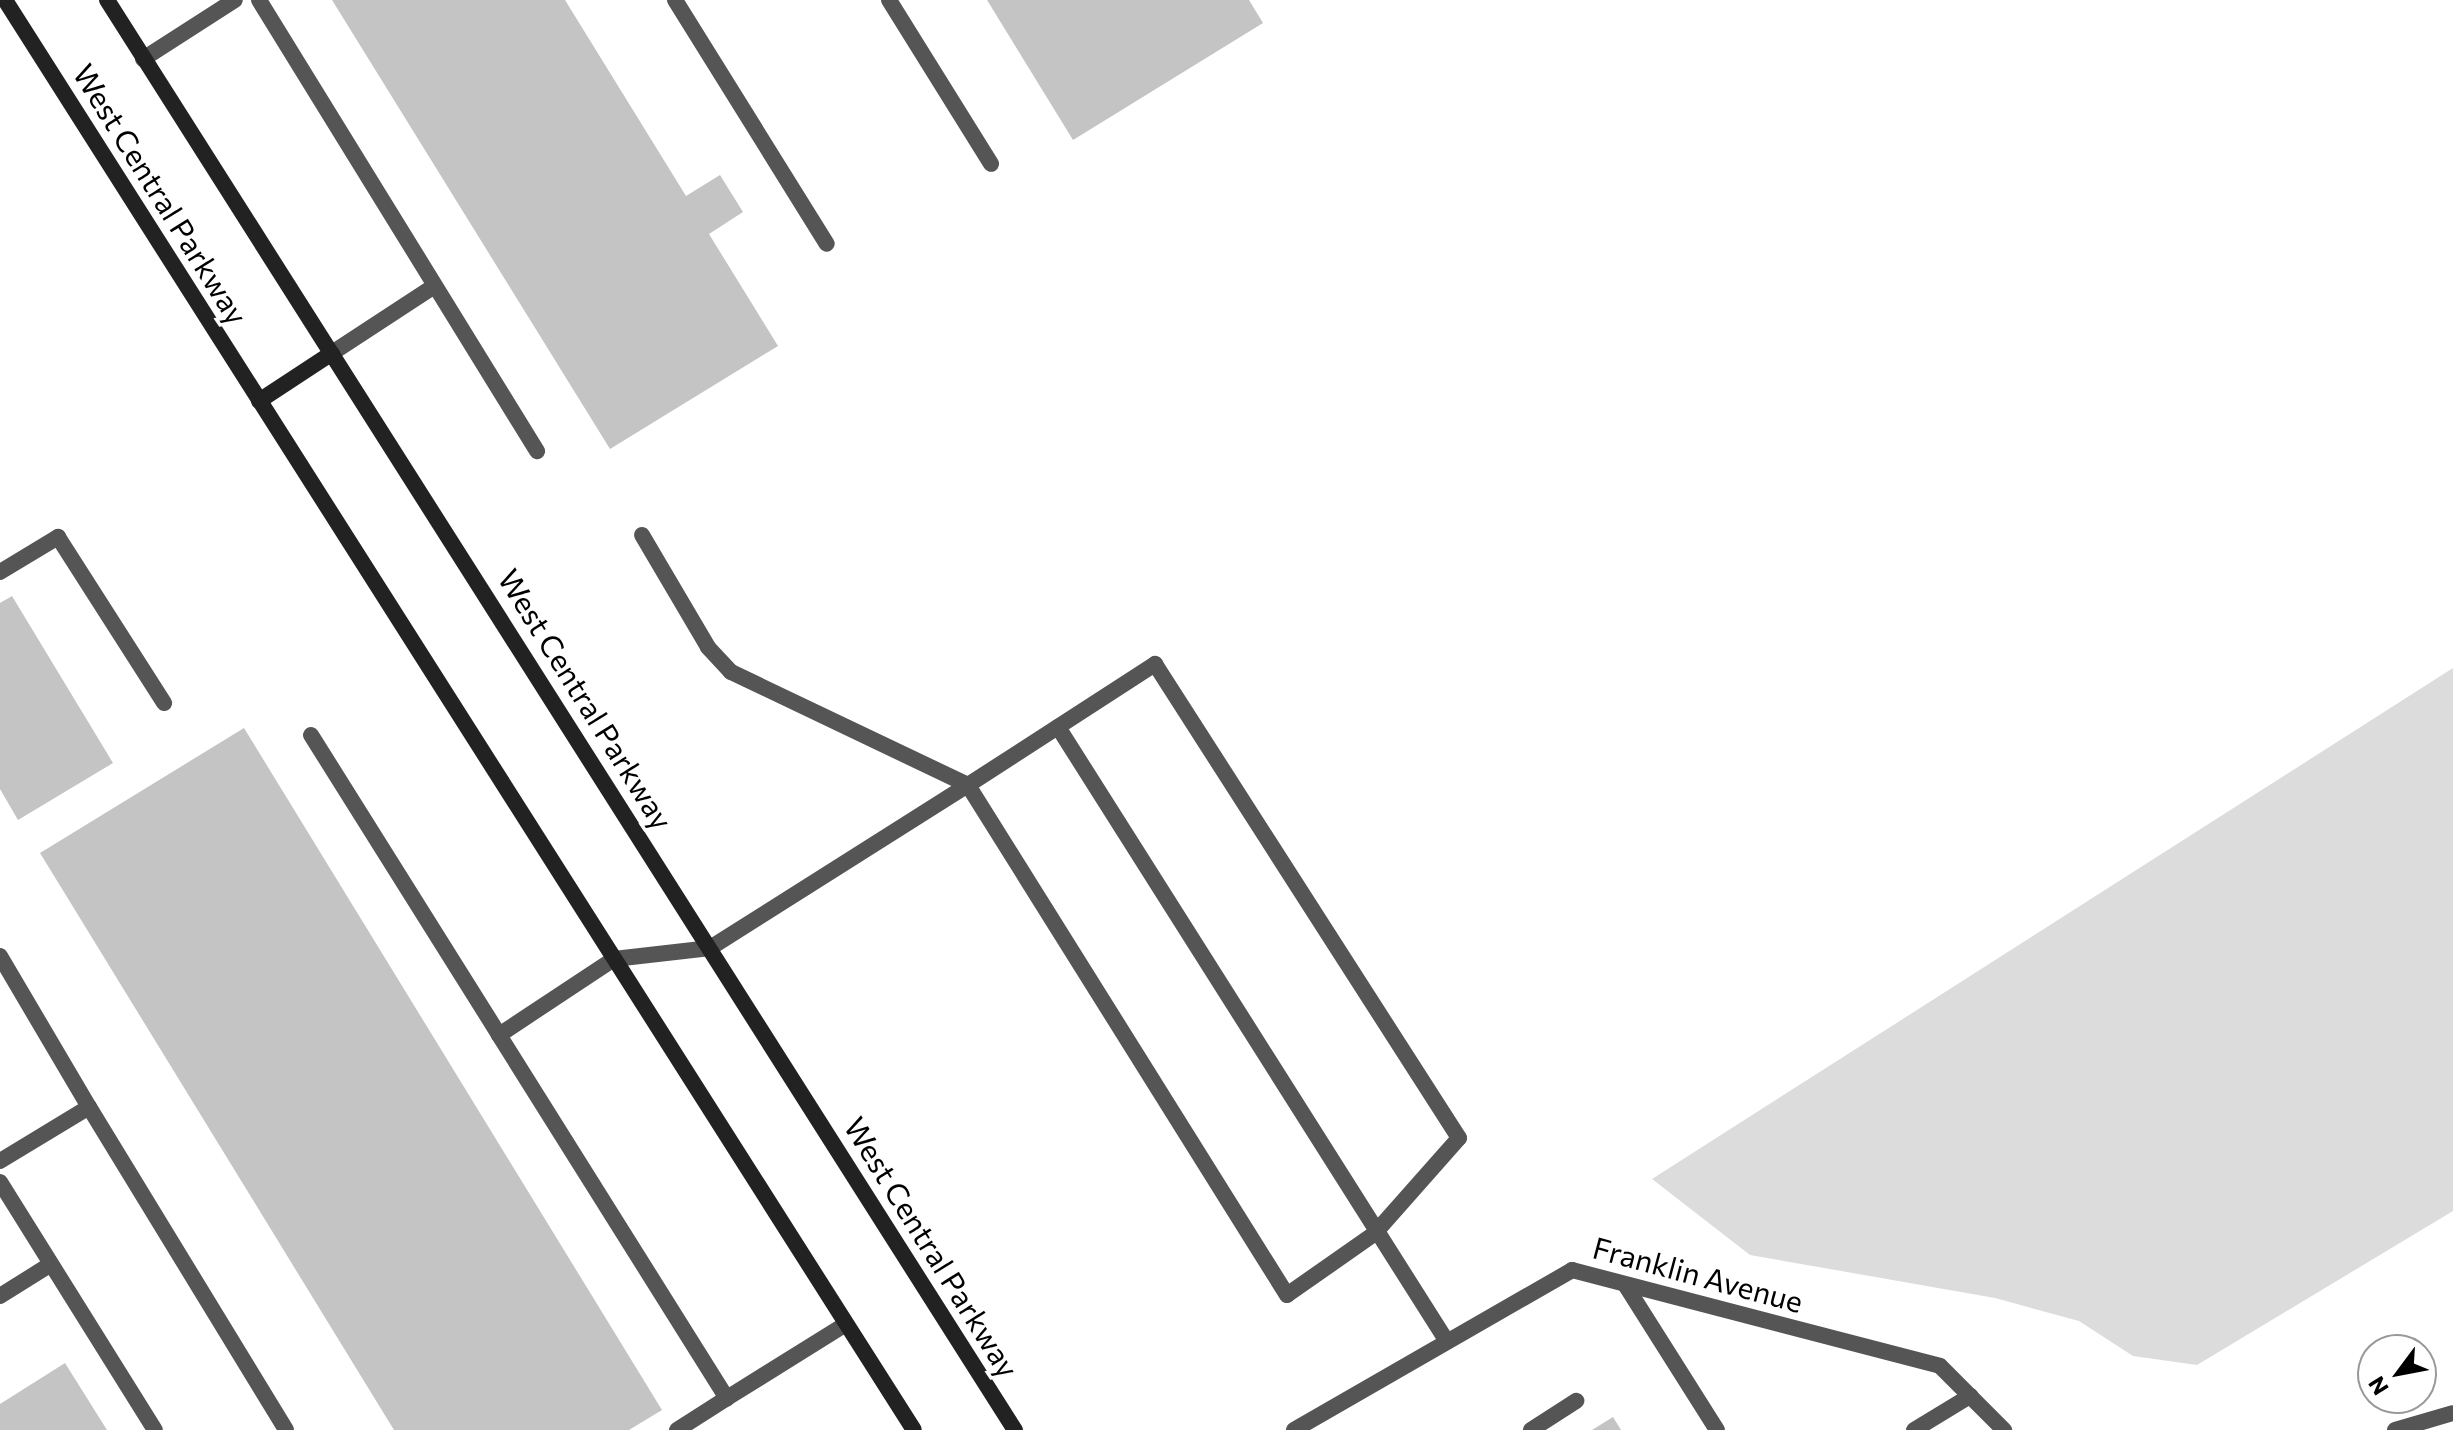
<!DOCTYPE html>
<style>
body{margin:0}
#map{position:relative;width:2453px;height:1430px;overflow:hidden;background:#fff;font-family:Commissioner,sans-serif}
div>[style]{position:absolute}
.green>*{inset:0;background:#dcdcdc}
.building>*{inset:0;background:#c4c4c4}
.service>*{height:16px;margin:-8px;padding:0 8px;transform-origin:8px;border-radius:8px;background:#555}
.minor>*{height:16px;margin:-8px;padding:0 8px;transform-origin:8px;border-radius:8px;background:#555}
.secondary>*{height:16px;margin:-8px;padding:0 8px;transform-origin:8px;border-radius:8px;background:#222}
span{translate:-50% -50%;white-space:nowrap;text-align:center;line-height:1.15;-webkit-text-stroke:7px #fff;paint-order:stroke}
.street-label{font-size:30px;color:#000}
.north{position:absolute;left:2357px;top:1334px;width:80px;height:80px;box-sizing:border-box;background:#fff;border:2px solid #999;border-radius:50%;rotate:238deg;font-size:22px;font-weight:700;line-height:32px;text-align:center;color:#000}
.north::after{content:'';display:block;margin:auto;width:28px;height:36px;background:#000;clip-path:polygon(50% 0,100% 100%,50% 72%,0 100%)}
</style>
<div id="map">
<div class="green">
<i style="clip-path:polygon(2453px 668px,2453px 1211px,2197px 1365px,2133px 1356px,2079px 1321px,1995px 1298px,1750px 1255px,1652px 1179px)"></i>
</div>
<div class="building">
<i style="clip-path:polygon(332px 0,565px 0,686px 196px,720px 175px,743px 212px,709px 234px,778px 346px,610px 449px)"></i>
<i style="clip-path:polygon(987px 0,1249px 0,1263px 23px,1073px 140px)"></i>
<i style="clip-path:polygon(12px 596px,113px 763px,18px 820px,0 789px,0 603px)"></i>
<i style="clip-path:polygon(244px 728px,662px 1410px,629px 1430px,394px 1430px,40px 853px)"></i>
<i style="clip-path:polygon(65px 1363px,107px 1430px,0 1430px,0 1404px)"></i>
<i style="clip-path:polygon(1613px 1417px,1621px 1430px,1592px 1430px)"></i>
</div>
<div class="service">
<i style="left:259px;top:0;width:530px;rotate:58.35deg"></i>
<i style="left:675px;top:0;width:287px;rotate:58.1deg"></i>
<i style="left:889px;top:0;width:193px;rotate:58.1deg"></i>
<i style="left:143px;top:59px;width:109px;rotate:-32.7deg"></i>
<i style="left:332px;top:353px;width:121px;rotate:-33.2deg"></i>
<i style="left:0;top:572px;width:68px;rotate:-31.1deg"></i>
<i style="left:58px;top:537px;width:197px;rotate:57.4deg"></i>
<i style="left:1058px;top:727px;width:722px;rotate:57.67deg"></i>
<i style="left:311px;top:735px;width:354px;rotate:57.9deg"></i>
<i style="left:499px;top:1035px;width:138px;rotate:-33.5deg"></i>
<i style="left:614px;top:959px;width:97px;rotate:-6.5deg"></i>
<i style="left:710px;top:948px;width:305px;rotate:-32.3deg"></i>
<i style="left:968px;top:785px;width:223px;rotate:-32.9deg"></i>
<i style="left:1155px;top:664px;width:563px;rotate:57.33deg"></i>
<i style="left:1459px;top:1138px;width:128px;rotate:131.5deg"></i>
<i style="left:1374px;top:1234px;width:106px;rotate:145deg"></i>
<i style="left:1287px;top:1295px;width:602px;rotate:-122.03deg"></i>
<i style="left:968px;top:785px;width:263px;rotate:-154.5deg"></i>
<i style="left:731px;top:672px;width:34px;rotate:-133deg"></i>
<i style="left:708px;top:647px;width:130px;rotate:-120.5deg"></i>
<i style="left:0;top:956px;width:175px;rotate:59.5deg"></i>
<i style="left:499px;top:1035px;width:429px;rotate:57.9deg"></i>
<i style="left:727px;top:1398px;width:140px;rotate:-31.9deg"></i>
<i style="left:0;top:1161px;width:104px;rotate:-31.2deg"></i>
<i style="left:89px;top:1107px;width:378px;rotate:58.6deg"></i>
<i style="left:1626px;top:1286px;width:170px;rotate:57.7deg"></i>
<i style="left:0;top:1296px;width:60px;rotate:-32.1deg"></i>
<i style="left:677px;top:1430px;width:59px;rotate:-32.6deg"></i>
<i style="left:1531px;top:1430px;width:54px;rotate:-32.8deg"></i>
<i style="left:1914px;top:1430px;width:66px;rotate:-31.3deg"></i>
<i style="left:2395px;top:1430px;width:60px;rotate:-16.3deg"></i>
</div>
<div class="minor">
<i style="left:0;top:1182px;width:292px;rotate:58deg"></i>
<i style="left:1294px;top:1430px;width:321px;rotate:-29.9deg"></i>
<i style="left:1572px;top:1270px;width:380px;rotate:14.6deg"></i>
<i style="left:1940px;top:1366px;width:91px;rotate:45deg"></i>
</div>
<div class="secondary">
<i style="left:5px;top:0;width:1694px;rotate:57.56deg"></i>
<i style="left:107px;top:0;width:1694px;rotate:57.59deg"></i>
<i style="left:259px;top:401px;width:87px;rotate:-33.3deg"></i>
</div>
<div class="street-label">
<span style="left:161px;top:194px;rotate:58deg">West Central Parkway</span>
<span style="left:586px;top:699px;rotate:58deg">West Central Parkway</span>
<span style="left:932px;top:1247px;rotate:58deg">West Central Parkway</span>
<span style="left:1698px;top:1274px;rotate:15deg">Franklin Avenue</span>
</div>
<div class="north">N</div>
</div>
